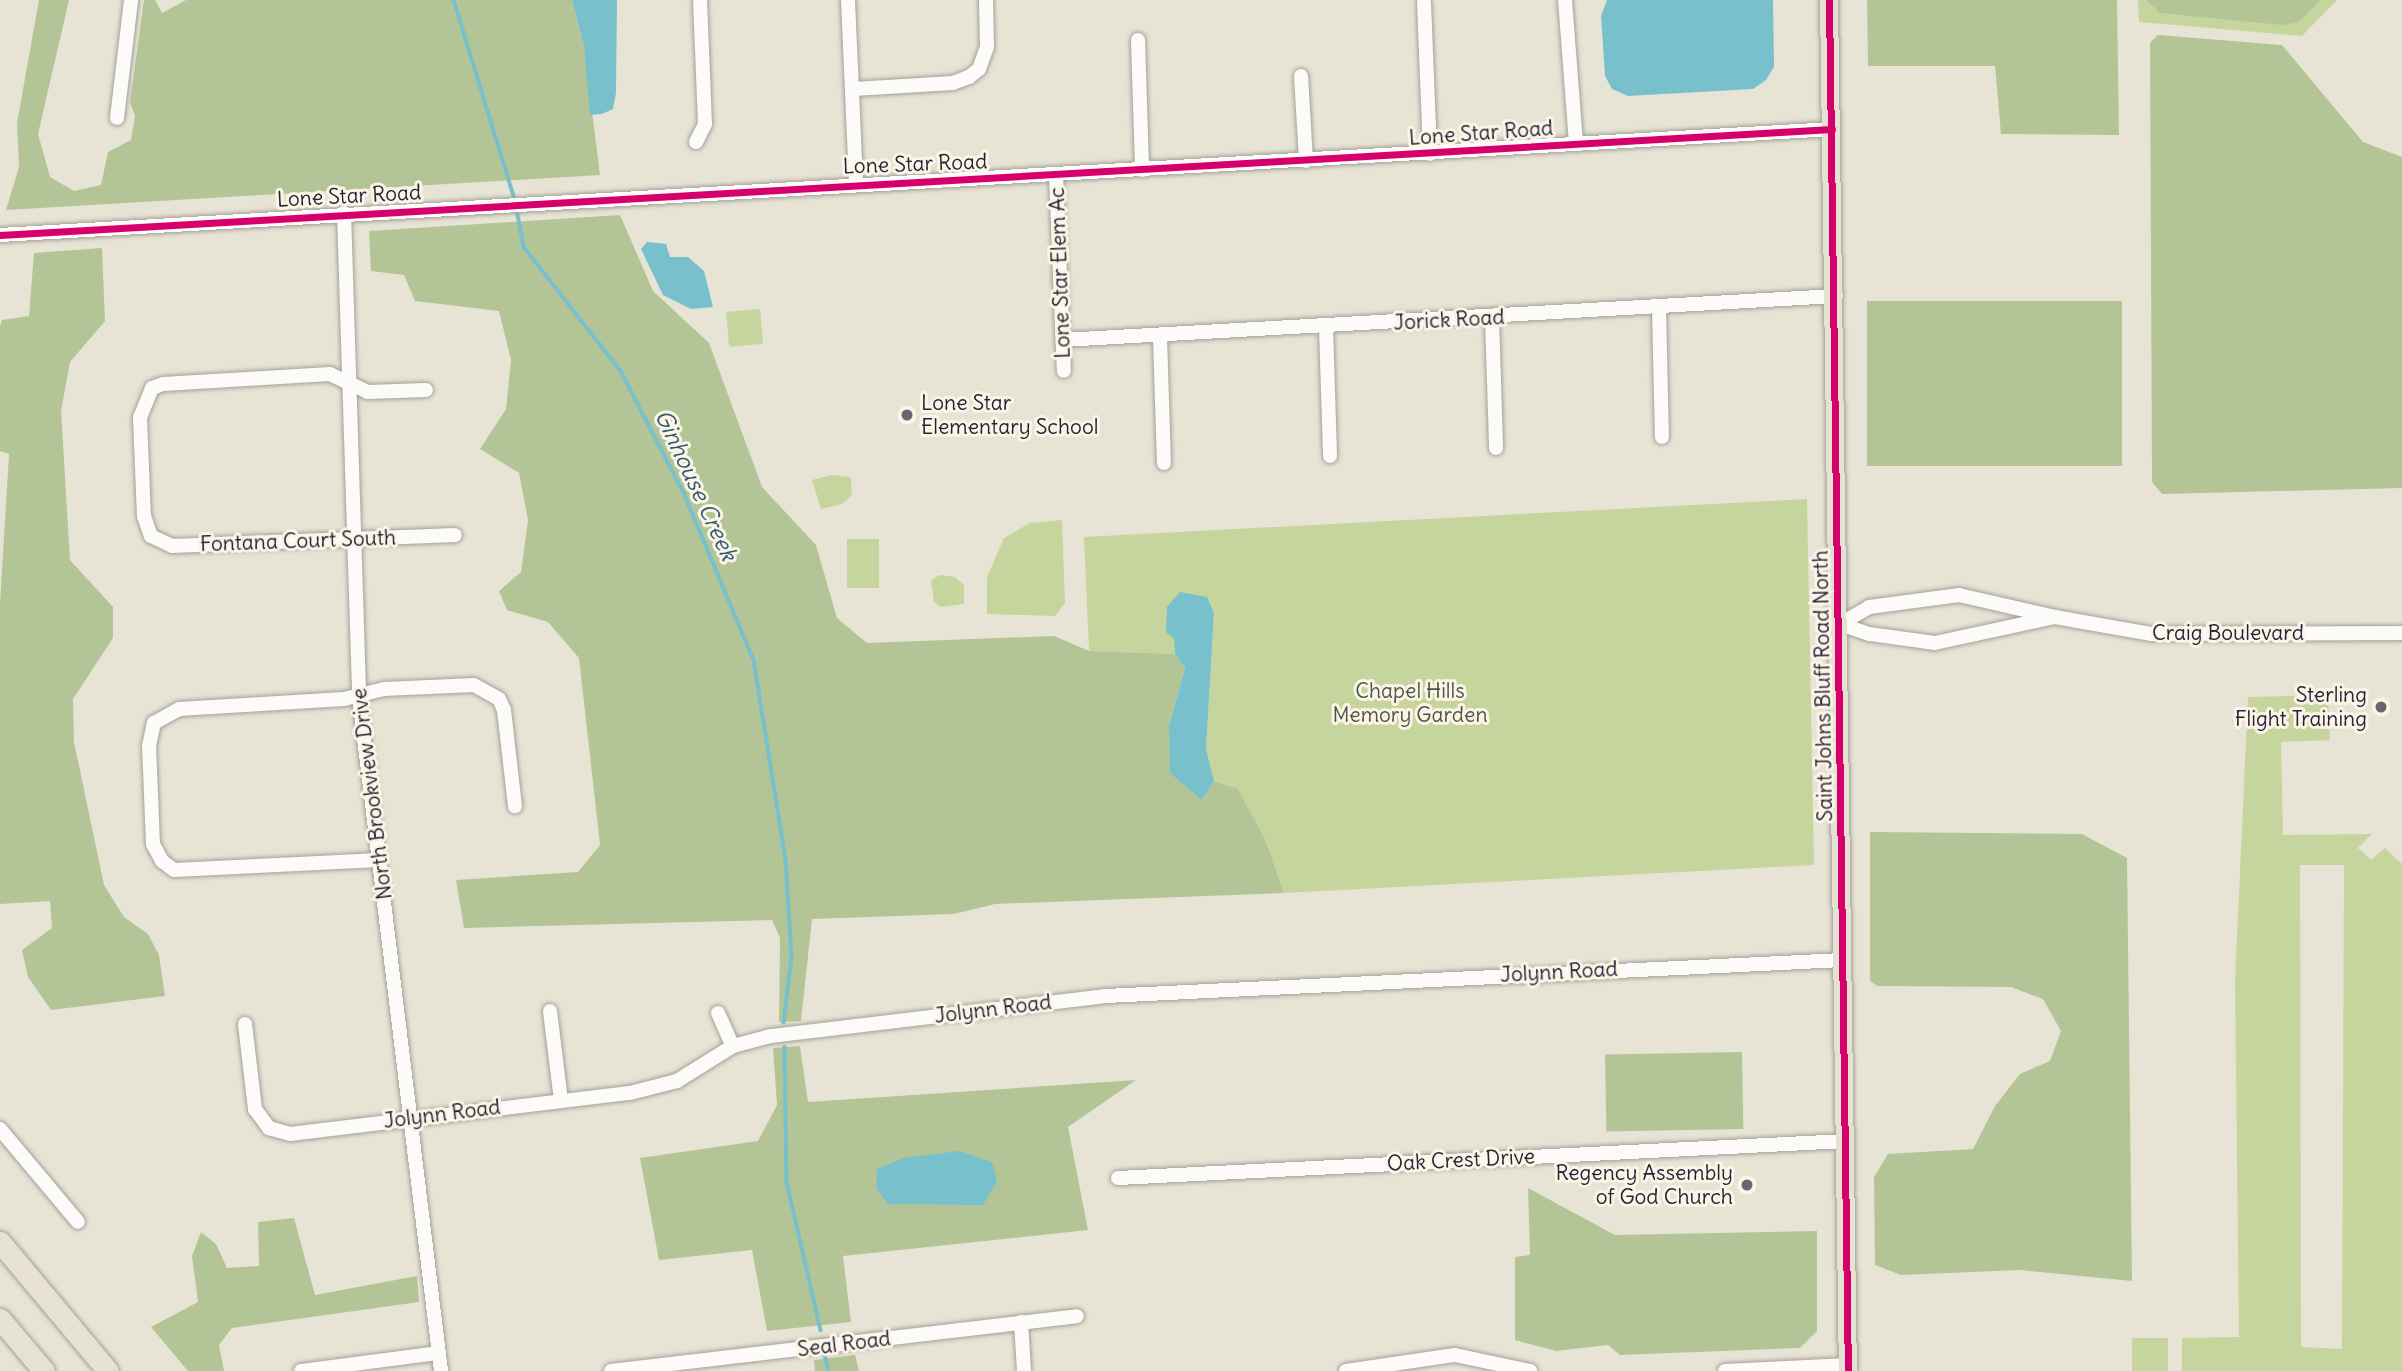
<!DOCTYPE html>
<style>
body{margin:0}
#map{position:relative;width:2402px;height:1371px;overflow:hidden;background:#e8e4d5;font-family:Delius,sans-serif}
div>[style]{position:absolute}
.green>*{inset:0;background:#c6d59d;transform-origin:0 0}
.forest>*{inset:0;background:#b3c596;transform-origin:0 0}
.water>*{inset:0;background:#78c0cb}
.stream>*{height:3.5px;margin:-1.75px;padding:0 1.75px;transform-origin:1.75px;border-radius:1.75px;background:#78c0cb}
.roads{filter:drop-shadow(0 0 2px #a3a19b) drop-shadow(0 0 2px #a3a19b)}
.minor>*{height:14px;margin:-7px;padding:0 7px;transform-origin:7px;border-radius:7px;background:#fcfbf9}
.major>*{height:18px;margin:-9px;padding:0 9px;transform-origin:9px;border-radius:9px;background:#e7e1d4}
.highway>*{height:21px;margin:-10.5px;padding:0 10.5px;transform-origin:10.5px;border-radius:10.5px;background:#e7e1d4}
.cycleway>*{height:7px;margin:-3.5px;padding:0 3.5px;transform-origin:3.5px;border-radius:3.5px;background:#d6006c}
.dots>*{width:19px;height:19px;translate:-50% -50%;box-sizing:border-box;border:4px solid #fcf5e5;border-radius:50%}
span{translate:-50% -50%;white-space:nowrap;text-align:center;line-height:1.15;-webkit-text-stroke:6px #fcf5e5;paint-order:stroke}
.street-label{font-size:21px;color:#22223b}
.poi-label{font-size:21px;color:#22223b}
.left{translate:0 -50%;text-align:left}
.right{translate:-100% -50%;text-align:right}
.park-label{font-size:21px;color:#4b544b}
.water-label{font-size:23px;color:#315b73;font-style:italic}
</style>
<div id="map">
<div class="green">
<i style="clip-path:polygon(2138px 0,2146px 0,2161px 13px,2299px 22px,2321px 0,2337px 0,2302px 36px,2139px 22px)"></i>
<i style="left:760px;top:309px;width:35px;height:34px;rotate:85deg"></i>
<i style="clip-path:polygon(831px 475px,851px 477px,852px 495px,842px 504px,821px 509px,812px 480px)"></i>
<i style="clip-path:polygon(1807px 499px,1814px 865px,1284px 893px,1265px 839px,1238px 789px,1214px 781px,1206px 749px,1214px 613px,1174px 639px,1175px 654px,1089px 651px,1084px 537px)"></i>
<i style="clip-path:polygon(1062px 520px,1065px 603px,1055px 616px,987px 614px,987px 577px,1004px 538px,1030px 523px)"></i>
<i style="left:879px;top:539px;width:49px;height:32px;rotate:90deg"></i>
<i style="clip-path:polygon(940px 575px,955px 577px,964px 585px,964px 604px,941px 607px,934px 602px,931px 580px)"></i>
<i style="clip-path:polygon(evenodd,2328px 695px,2330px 740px,2281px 742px,2283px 835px,2372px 834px,2358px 848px,2371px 860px,2385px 848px,2402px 864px,2402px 1371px,2182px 1371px,2182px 1338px,2239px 1337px,2235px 981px,2248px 697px,2328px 695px,2300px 865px,2344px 865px,2342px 1349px,2301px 1347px,2300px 865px)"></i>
<i style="left:2132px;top:1338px;width:36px;height:33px"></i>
</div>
<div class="forest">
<i style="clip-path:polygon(39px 0,69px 0,38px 134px,50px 177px,74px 191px,101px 185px,108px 152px,131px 140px,135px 116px,130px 102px,144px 0,155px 0,162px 13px,186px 0,572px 0,584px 47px,600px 175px,6px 210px,19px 167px,17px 123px)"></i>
<i style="clip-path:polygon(1867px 0,2117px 0,2119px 135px,2001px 134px,1995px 66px,1868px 66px)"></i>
<i style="clip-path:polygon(2146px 0,2321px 0,2299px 22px,2282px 25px,2160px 13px)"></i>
<i style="clip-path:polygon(2158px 35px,2282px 45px,2363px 142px,2402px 157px,2402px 488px,2162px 494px,2152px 482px,2150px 43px)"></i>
<i style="clip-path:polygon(620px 215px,653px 291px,709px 343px,762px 487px,816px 545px,837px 618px,867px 643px,1054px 636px,1089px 651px,1175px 654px,1185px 668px,1169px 726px,1202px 800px,1214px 781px,1238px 789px,1265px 839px,1284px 893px,995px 904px,954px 914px,812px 919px,801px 1021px,779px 1022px,780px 938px,772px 920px,464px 928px,456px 880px,578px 872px,600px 845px,579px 658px,548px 622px,507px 610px,499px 591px,521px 572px,528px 520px,519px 473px,480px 449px,506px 409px,511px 360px,499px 311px,415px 301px,404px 275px,371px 271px,369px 231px)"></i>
<i style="clip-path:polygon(102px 248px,105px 321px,70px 362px,61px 411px,70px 560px,113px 607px,113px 638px,73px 699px,74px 742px,104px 885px,124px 917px,148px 934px,159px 955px,165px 996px,51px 1010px,28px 977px,22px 950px,52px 928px,50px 901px,0 904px,0 603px,9px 454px,0 451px,0 326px,2px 320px,29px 316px,34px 253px)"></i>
<i style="left:2122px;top:301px;width:165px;height:255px;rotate:90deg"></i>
<i style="clip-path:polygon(1870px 832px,2082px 834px,2127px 858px,2132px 1281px,2020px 1270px,1901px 1275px,1875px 1265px,1874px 1177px,1888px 1154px,1973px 1149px,1995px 1106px,2020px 1074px,2050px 1061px,2061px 1031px,2043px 999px,2011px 987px,1877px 986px,1870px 981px)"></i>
<i style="clip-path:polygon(800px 1046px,808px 1102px,1136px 1080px,1068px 1127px,1088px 1230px,843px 1256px,851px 1322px,767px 1331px,752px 1250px,659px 1260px,640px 1158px,758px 1141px,777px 1105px,773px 1048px)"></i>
<i style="left:1742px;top:1052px;width:77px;height:137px;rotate:89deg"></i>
<i style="clip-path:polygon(1528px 1188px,1615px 1235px,1817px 1231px,1817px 1331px,1800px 1348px,1620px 1355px,1608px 1345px,1556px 1351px,1515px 1340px,1515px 1257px,1530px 1255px)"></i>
<i style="clip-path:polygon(294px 1218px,315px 1295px,417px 1276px,419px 1302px,232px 1328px,219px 1345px,224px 1371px,188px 1371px,151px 1327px,198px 1302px,192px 1256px,201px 1232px,216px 1244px,227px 1268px,259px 1266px,258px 1222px)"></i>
<i style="clip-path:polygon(855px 1355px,859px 1371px,815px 1371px,814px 1360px)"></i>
</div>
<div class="water">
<i style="clip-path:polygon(572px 0,617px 0,616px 93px,613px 109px,602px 114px,590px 115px,584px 47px)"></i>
<i style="clip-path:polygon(1607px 0,1773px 0,1774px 67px,1766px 80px,1753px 89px,1628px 96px,1612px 89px,1605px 76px,1601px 16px)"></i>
<i style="clip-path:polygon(647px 242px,666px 244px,670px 257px,688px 257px,704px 271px,713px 307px,691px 309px,663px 295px,641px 249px)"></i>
<i style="clip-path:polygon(1180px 592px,1207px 597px,1214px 613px,1206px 749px,1214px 781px,1202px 800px,1170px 773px,1169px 726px,1185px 668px,1175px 654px,1174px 639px,1166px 632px,1167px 607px)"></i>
<i style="clip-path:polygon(959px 1151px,992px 1162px,997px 1181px,983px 1205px,888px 1204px,876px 1188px,877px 1169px,904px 1158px)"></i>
</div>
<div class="stream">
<i style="left:454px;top:0;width:212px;rotate:73deg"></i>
<i style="left:517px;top:210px;width:38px;rotate:79deg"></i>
<i style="left:524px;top:247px;width:157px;rotate:52deg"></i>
<i style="left:621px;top:371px;width:137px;rotate:62.7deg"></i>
<i style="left:684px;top:493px;width:181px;rotate:67.3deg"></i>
<i style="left:754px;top:660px;width:202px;rotate:80.9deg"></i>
<i style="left:786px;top:859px;width:98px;rotate:86.5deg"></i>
<i style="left:792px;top:957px;width:66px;rotate:96.9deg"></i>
<i style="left:785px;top:1047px;width:135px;rotate:89.2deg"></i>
<i style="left:787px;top:1182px;width:152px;rotate:77.1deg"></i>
<i style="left:825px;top:1355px;width:16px;rotate:76deg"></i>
</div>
<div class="roads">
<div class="minor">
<i style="left:848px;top:0;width:184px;rotate:87.5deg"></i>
<i style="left:1565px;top:0;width:144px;rotate:85.6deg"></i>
<i style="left:1424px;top:3px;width:151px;rotate:87.7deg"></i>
<i style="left:1138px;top:40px;width:130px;rotate:88.2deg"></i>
<i style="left:1301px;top:76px;width:85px;rotate:86.6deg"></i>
<i style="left:854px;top:89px;width:99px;rotate:-3.5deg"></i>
<i style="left:953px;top:83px;width:17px;rotate:-21deg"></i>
<i style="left:969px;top:77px;width:13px;rotate:-39deg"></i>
<i style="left:979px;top:69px;width:23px;rotate:-70deg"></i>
<i style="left:987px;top:47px;width:47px;rotate:-91.2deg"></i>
<i style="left:117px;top:118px;width:119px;rotate:-83.2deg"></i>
<i style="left:696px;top:142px;width:20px;rotate:-63deg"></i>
<i style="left:705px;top:124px;width:124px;rotate:-92.3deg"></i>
<i style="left:1056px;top:175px;width:196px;rotate:87.7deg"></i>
<i style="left:344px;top:213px;width:484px;rotate:88.2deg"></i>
<i style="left:359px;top:697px;width:679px;rotate:83.06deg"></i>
<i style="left:0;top:235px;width:1835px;rotate:-3.31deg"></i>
<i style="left:1659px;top:308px;width:129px;rotate:88.7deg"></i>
<i style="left:1492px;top:318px;width:130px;rotate:88.2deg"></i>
<i style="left:1326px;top:327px;width:129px;rotate:88.2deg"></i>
<i style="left:1160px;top:337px;width:126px;rotate:88.2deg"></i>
<i style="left:1063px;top:340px;width:774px;rotate:-3.26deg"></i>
<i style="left:426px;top:390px;width:58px;rotate:178deg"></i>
<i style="left:368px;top:392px;width:42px;rotate:-154.7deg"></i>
<i style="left:330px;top:374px;width:167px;rotate:176.6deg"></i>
<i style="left:163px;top:384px;width:12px;rotate:160deg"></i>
<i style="left:152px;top:388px;width:32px;rotate:112deg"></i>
<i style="left:140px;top:418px;width:98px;rotate:87.7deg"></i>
<i style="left:144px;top:516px;width:21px;rotate:71deg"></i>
<i style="left:151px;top:536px;width:23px;rotate:25deg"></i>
<i style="left:172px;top:546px;width:283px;rotate:-2.2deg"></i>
<i style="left:1959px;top:595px;width:98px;rotate:12.9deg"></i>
<i style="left:2055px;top:617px;width:123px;rotate:167.8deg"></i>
<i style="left:1935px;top:643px;width:67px;rotate:-172.2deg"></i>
<i style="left:1869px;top:634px;width:31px;rotate:-161deg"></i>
<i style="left:1840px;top:624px;width:34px;rotate:-30deg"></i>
<i style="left:1869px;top:607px;width:91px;rotate:-7.6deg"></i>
<i style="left:2055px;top:617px;width:97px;rotate:10deg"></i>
<i style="left:2151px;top:634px;width:251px;rotate:-0.2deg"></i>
<i style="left:379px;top:860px;width:205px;rotate:177.2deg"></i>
<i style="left:174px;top:870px;width:15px;rotate:-143deg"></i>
<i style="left:162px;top:861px;width:19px;rotate:-118deg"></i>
<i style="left:153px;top:844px;width:98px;rotate:-92.3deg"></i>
<i style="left:149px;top:746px;width:24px;rotate:-78deg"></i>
<i style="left:154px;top:723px;width:29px;rotate:-29deg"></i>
<i style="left:179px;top:709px;width:165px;rotate:-3.5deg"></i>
<i style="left:344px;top:699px;width:41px;rotate:-14deg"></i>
<i style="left:384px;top:689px;width:90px;rotate:-2.5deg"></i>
<i style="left:474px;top:685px;width:29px;rotate:29deg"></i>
<i style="left:499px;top:699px;width:12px;rotate:66deg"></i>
<i style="left:504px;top:710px;width:97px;rotate:83.5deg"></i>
<i style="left:550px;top:1011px;width:90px;rotate:83deg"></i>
<i style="left:718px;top:1013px;width:36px;rotate:66deg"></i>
<i style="left:245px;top:1024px;width:86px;rotate:83.3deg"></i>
<i style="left:255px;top:1109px;width:24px;rotate:54deg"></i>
<i style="left:269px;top:1128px;width:22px;rotate:16deg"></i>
<i style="left:290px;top:1134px;width:342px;rotate:-6.9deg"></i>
<i style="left:630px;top:1093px;width:49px;rotate:-14.3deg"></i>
<i style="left:677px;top:1081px;width:66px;rotate:-32deg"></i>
<i style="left:733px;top:1046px;width:39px;rotate:-15deg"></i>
<i style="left:771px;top:1036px;width:337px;rotate:-6.8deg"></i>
<i style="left:1106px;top:996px;width:738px;rotate:-2.8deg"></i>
<i style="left:0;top:1129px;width:121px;rotate:50deg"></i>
<i style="left:1118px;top:1178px;width:728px;rotate:-2.91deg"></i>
<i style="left:1021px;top:1322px;width:49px;rotate:86.5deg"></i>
<i style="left:301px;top:1371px;width:138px;rotate:-7.5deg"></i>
<i style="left:611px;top:1371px;width:469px;rotate:-6.7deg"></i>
<i style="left:1346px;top:1371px;width:110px;rotate:-8.4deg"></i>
<i style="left:1455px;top:1355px;width:77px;rotate:12deg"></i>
<i style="left:1725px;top:1371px;width:123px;rotate:-2.8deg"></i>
</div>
<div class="major">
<i style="left:1829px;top:0;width:1371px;rotate:89.21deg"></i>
</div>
<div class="highway">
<i style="left:0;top:1242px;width:168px;rotate:50.1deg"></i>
<i style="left:0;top:1319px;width:68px;rotate:49.8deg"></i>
</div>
</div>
<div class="cycleway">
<i style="left:1829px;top:0;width:1371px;rotate:89.21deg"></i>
<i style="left:0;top:235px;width:1835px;rotate:-3.31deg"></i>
</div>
<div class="dots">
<i style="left:907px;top:415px;background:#676671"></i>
<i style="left:2381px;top:707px;background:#676671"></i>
<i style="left:1747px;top:1185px;background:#676671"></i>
</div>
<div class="street-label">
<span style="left:1481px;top:133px;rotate:-4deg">Lone Star Road</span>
<span style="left:915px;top:164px;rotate:-2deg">Lone Star Road</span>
<span style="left:349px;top:196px;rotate:-3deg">Lone Star Road</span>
<span style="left:1060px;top:273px;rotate:-92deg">Lone Star Elem Ac</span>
<span style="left:1449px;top:320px;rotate:-3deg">Jorick Road</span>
<span style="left:298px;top:541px;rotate:-2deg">Fontana Court South</span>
<span style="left:2228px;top:633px">Craig Boulevard</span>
<span style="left:1823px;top:686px;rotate:-91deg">Saint Johns Bluff Road North</span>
<span style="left:372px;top:794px;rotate:-97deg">North Brookview Drive</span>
<span style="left:1559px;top:972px;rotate:-3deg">Jolynn Road</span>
<span style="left:993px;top:1009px;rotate:-7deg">Jolynn Road</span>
<span style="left:442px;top:1114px;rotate:-7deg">Jolynn Road</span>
<span style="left:1461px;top:1160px;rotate:-3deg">Oak Crest Drive</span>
<span style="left:844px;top:1344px;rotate:-7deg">Seal Road</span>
</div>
<div class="poi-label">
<span class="left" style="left:921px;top:415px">Lone Star<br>Elementary School</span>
<span class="right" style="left:2367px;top:707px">Sterling<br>Flight Training</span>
<span class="right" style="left:1733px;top:1185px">Regency Assembly<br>of God Church</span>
</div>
<div class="park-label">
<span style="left:1410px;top:703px">Chapel Hills<br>Memory Garden</span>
</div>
<div class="water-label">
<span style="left:696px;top:485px;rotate:65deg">Ginhouse Creek</span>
</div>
</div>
